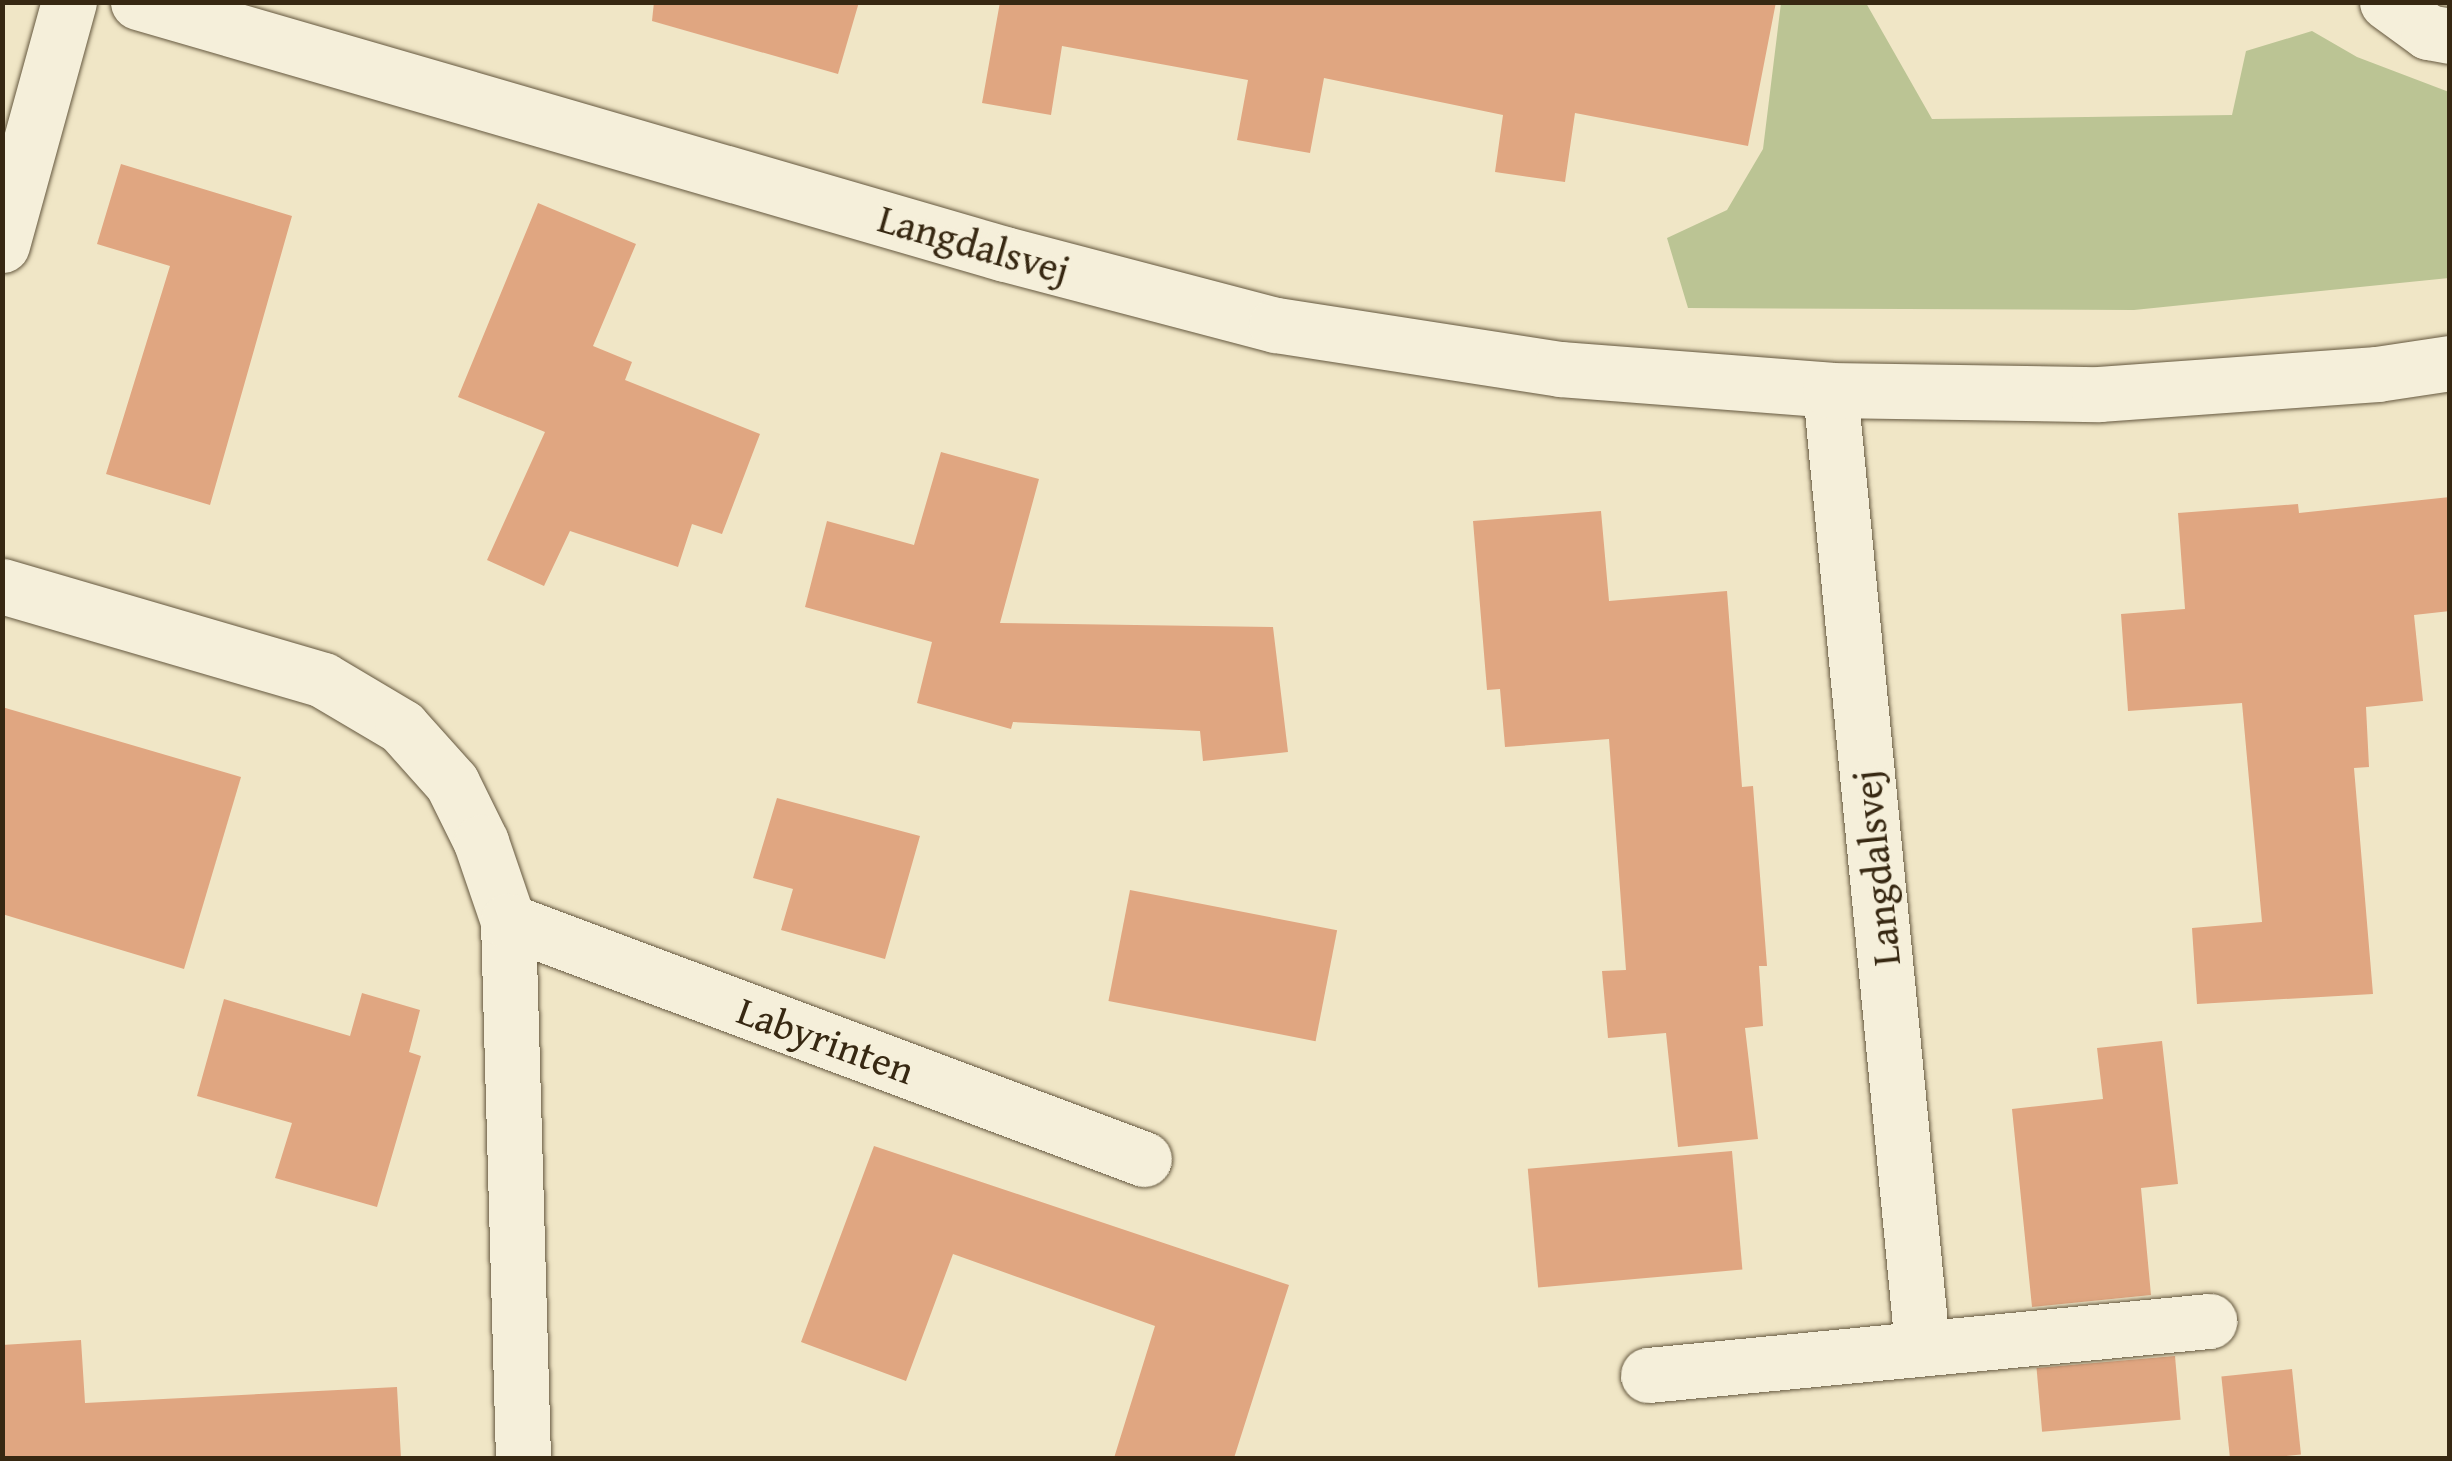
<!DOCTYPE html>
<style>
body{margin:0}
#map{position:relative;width:2452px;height:1461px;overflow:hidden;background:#f0e6c6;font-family:"Gentium Book Plus",serif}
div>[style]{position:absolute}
.green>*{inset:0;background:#bbc494}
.building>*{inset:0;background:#e0a681;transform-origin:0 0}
.roads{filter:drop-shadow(0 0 2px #65583f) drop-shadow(0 0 2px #65583f)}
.minor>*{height:55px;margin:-27.5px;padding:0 27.5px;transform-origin:27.5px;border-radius:27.5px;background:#f5efda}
.tertiary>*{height:55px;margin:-27.5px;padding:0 27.5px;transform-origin:27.5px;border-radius:27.5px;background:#f5efda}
span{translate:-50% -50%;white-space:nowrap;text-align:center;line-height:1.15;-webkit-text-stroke:8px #f5efda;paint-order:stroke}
.street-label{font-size:40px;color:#372812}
.frame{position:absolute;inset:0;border:5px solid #372812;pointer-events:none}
</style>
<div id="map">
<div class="green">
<i style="clip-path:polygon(1781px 3px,1866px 3px,1932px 119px,2232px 115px,2246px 51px,2312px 31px,2357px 57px,2449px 92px,2449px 278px,2134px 310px,1688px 308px,1667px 238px,1727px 210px,1763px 149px)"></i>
</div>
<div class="building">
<i style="clip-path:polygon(654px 2px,859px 2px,838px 74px,652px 21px)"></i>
<i style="clip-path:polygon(1000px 2px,1776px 2px,1748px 146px,1575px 113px,1565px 182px,1495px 172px,1503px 115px,1324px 78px,1310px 153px,1237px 140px,1248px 80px,1062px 46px,1051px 115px,982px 103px)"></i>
<i style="clip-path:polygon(121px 164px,292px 216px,210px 505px,106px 474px,170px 266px,97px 244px)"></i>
<i style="clip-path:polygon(538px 203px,636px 244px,593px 346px,632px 362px,625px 380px,760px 434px,722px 534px,692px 524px,678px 567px,570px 531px,544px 586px,487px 560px,545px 432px,458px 397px)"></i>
<i style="clip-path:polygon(941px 452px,1039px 479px,1000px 623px,1273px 627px,1288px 752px,1203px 761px,1200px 731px,1013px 722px,1011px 729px,917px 703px,932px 642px,805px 607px,827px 521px,914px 545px)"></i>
<i style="clip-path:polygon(2450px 497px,2450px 611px,2414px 615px,2423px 701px,2366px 707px,2369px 767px,2354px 768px,2373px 994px,2197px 1004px,2192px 928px,2262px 922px,2242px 703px,2128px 711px,2121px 614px,2185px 609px,2178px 513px,2298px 504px,2299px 513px)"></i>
<i style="clip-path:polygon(1601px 511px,1609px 601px,1727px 591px,1742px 787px,1753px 786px,1767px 966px,1759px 966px,1763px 1026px,1745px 1028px,1758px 1139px,1678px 1147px,1666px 1033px,1608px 1038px,1602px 971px,1626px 970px,1609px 739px,1505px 747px,1500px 689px,1487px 690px,1473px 521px)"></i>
<i style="clip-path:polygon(2px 707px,241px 777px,184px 969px,2px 914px)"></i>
<i style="clip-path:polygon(777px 798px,920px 836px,885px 959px,781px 930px,793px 889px,753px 878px)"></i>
<i style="left:1130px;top:890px;width:211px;height:113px;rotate:11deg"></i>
<i style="clip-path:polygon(362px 993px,420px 1010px,409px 1052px,421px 1056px,377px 1207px,275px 1178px,292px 1123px,197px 1096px,224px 999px,350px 1036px)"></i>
<i style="clip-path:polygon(2162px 1041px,2178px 1184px,2141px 1188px,2151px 1295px,2032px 1307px,2012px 1109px,2103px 1099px,2097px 1048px)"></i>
<i style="clip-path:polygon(874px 1146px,1289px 1285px,1234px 1458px,1114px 1458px,1155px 1326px,953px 1254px,906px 1381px,801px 1342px)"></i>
<i style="left:1732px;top:1151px;width:119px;height:205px;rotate:85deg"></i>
<i style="clip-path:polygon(81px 1340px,85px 1403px,397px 1387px,401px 1458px,2px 1458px,2px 1345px)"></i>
<i style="left:2175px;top:1356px;width:64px;height:139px;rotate:85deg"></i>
<i style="left:2292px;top:1369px;width:86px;height:71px;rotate:84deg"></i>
</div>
<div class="roads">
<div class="minor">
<i style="left:2387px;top:2px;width:51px;rotate:36.2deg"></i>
<i style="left:2428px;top:32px;width:22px;rotate:10deg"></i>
<i style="left:2px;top:245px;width:252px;rotate:-74.6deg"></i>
<i style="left:1830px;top:390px;width:960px;rotate:84.5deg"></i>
<i style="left:2px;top:586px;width:334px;rotate:16.3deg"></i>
<i style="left:323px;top:680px;width:92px;rotate:30.7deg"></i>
<i style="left:402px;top:727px;width:75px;rotate:48.2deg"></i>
<i style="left:452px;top:783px;width:66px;rotate:63.8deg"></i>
<i style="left:481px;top:842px;width:83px;rotate:71.1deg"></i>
<i style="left:508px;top:921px;width:537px;rotate:88.4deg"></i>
<i style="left:508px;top:921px;width:679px;rotate:20.52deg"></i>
<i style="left:1648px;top:1375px;width:564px;rotate:-5.5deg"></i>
</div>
<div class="tertiary">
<i style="left:138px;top:2px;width:903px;rotate:16.21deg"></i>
<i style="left:1005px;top:254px;width:280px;rotate:14.7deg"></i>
<i style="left:1276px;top:325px;width:287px;rotate:8.8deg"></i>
<i style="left:1560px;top:369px;width:271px;rotate:4.4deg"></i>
<i style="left:1830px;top:390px;width:269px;rotate:0.9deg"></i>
<i style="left:2099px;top:394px;width:279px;rotate:-4.1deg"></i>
<i style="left:2377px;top:374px;width:74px;rotate:-8.6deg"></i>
</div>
</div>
<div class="street-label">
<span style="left:974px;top:244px;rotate:16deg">Langdalsvej</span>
<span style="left:1876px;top:868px;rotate:-96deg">Langdalsvej</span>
<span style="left:826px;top:1040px;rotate:20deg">Labyrinten</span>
</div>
<div class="frame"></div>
</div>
